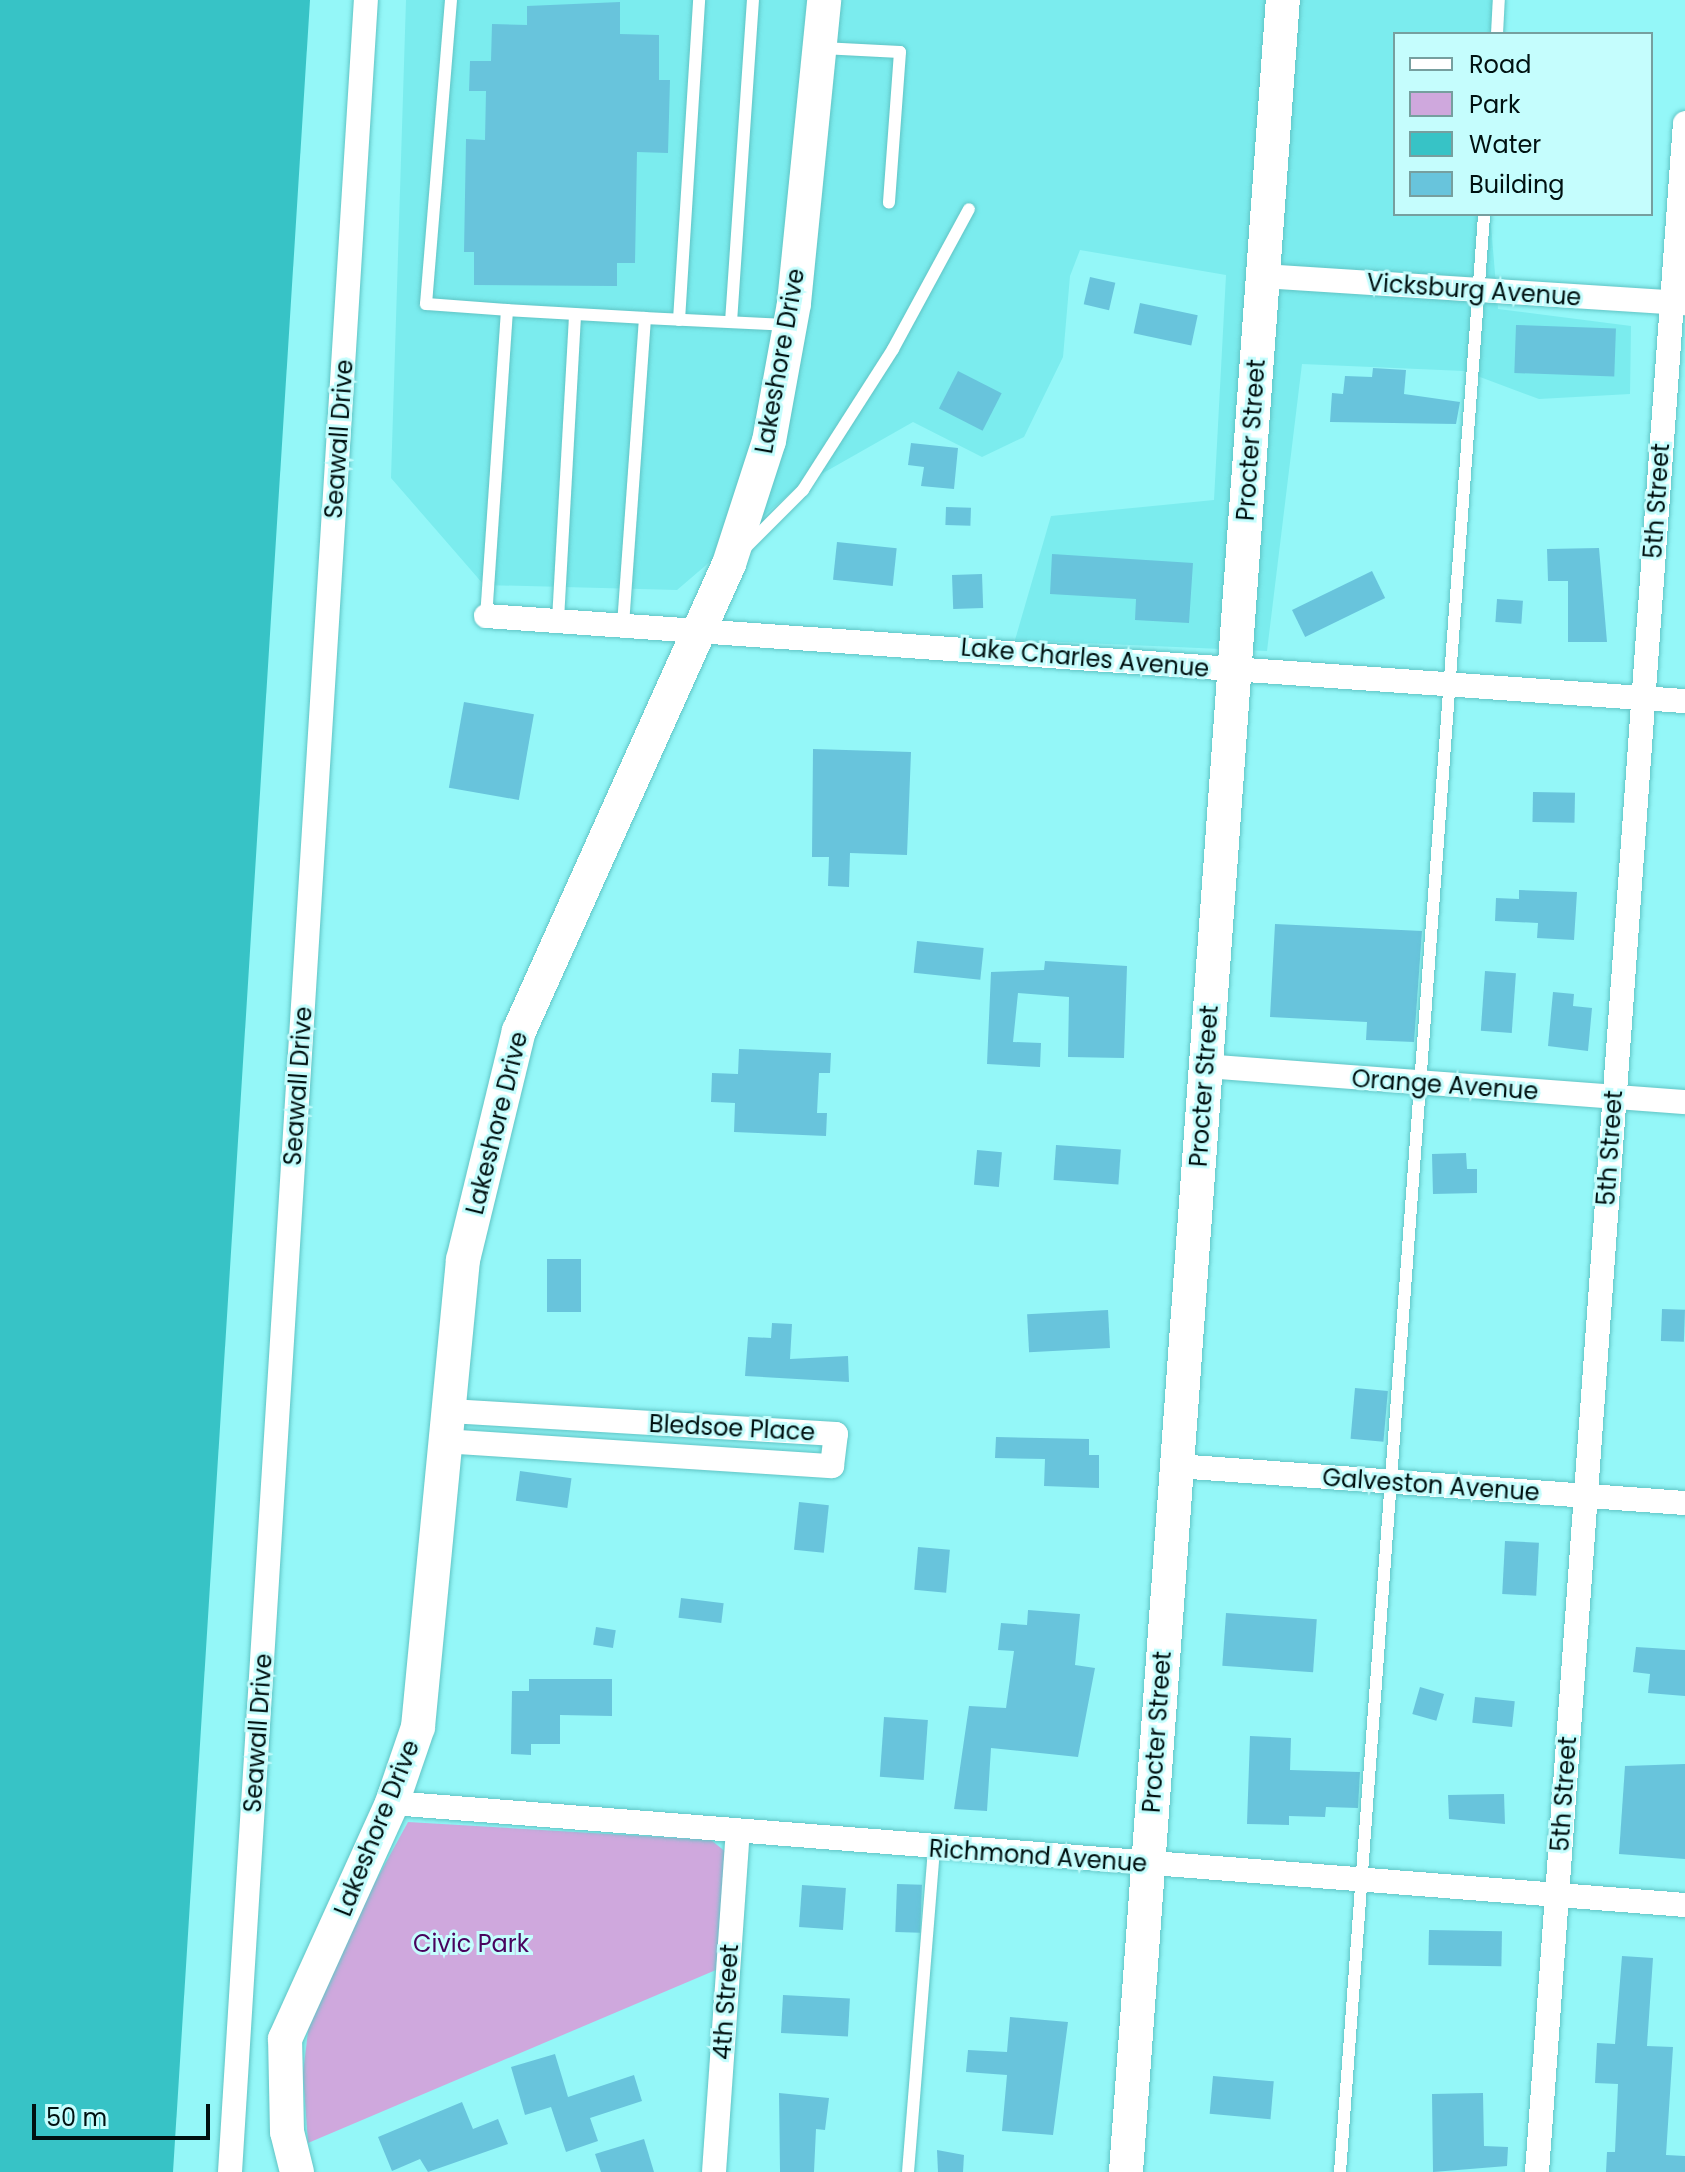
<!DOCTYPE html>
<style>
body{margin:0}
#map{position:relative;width:1685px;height:2172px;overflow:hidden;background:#94f7f8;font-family:Poppins,sans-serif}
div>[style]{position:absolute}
.built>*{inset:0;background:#7becee}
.green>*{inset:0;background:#cfa8dd}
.water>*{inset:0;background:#37c3c6}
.building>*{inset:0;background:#68c4dc;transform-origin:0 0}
.roads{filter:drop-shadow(0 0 2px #60c4c5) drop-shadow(0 0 2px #60c4c5)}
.lane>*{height:12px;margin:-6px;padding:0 6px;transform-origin:6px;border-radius:6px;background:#fff}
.street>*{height:24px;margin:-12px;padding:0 12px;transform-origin:12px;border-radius:12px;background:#fff}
.secondary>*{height:34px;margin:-17px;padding:0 17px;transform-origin:17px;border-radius:17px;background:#fff}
span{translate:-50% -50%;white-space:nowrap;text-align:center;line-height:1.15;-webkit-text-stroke:6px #c5fdfd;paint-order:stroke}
.street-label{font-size:24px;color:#011}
.park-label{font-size:24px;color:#49025d}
.legend{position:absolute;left:1393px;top:32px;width:260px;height:184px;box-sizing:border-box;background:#c5fdfd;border:2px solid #769f9f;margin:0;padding:10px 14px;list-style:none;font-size:24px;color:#011}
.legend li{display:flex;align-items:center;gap:16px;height:40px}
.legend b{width:40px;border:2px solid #769f9f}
.scale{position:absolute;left:32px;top:2104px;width:178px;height:36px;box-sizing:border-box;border:4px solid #011;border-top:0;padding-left:10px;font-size:24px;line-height:28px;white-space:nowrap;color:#011;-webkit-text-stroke:6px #c5fdfd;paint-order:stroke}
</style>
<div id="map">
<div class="built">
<i style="clip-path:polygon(406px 0,1500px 0,1496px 34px,1395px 34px,1395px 214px,1490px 214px,1498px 309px,1631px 326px,1630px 394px,1539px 399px,1464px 371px,1302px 364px,1267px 651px,1015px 640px,1051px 516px,1214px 500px,1226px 275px,1080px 250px,1070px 276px,1063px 357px,1024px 437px,982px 457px,913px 422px,795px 489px,677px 590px,484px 585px,391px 478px)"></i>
</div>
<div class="green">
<i style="clip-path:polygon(408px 1822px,711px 1840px,727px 1853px,723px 1967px,308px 2143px,303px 2073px,312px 1998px)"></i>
</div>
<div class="water">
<i style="clip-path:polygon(0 0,310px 0,173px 2172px,0 2172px)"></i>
</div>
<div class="building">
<i style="clip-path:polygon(620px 2px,620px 34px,659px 35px,659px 80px,670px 80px,668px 153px,637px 152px,635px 263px,617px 263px,617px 286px,474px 285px,474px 252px,464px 252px,466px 139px,485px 140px,486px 91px,469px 91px,470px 61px,491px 61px,492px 24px,527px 25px,527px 6px)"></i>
<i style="left:1090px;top:277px;width:26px;height:28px;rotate:13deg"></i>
<i style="left:1140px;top:303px;width:59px;height:31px;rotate:12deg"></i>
<i style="left:1516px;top:325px;width:100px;height:48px;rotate:2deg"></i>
<i style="clip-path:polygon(1373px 368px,1406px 370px,1404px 394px,1460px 402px,1456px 424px,1330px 422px,1332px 393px,1343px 394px,1345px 376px,1372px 377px)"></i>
<i style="left:958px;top:371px;width:49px;height:42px;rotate:27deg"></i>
<i style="clip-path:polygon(911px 443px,958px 448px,954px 489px,921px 486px,924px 467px,908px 465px)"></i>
<i style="left:946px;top:507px;width:25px;height:18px;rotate:2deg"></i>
<i style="left:837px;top:542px;width:60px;height:38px;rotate:6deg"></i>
<i style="clip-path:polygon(1599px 548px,1607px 642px,1568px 642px,1568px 581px,1548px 581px,1547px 549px)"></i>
<i style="clip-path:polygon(1052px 554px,1193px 563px,1189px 623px,1135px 620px,1136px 599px,1050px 594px)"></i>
<i style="left:1372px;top:571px;width:30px;height:89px;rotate:64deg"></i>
<i style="left:982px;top:574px;width:34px;height:30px;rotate:88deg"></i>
<i style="left:1497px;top:599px;width:26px;height:23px;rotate:4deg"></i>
<i style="left:464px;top:702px;width:71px;height:87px;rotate:10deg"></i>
<i style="clip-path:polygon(813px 749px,911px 752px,907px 855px,850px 853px,849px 887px,828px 886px,829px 857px,812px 857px)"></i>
<i style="left:1533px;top:792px;width:42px;height:30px;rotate:1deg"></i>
<i style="clip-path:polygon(1519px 890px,1577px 892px,1574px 940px,1537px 938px,1538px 923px,1495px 921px,1496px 898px,1519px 899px)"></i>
<i style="clip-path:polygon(1275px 924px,1422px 931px,1414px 1042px,1366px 1040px,1367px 1022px,1270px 1017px)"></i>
<i style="left:917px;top:941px;width:67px;height:32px;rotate:6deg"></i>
<i style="clip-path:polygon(1045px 961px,1127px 966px,1124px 1058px,1068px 1057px,1069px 997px,1018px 993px,1013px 1042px,1041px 1043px,1040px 1067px,987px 1064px,991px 972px,1044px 970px)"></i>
<i style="left:1485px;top:971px;width:31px;height:60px;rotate:4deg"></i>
<i style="clip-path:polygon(1553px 992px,1574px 994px,1573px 1006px,1592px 1008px,1588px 1051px,1548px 1046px)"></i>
<i style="clip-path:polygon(739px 1049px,831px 1053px,830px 1073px,819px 1073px,817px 1113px,827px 1113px,826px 1136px,734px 1132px,735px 1103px,711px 1102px,712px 1073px,738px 1074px)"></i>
<i style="left:1056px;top:1145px;width:65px;height:35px;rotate:4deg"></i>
<i style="left:977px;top:1150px;width:25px;height:35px;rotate:5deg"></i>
<i style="clip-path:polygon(1466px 1153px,1467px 1169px,1477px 1169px,1477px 1193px,1433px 1194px,1432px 1154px)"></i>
<i style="left:547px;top:1259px;width:34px;height:53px"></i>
<i style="left:1662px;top:1309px;width:23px;height:32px;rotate:2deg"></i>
<i style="left:1108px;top:1310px;width:38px;height:81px;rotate:87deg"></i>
<i style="clip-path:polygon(772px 1323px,792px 1324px,790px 1359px,848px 1356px,849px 1382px,745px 1376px,748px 1337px,771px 1338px)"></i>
<i style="left:1355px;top:1388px;width:33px;height:51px;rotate:5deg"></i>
<i style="clip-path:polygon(996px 1437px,1089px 1439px,1089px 1455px,1099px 1455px,1099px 1488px,1044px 1486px,1045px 1459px,995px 1458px)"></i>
<i style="left:520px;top:1471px;width:52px;height:30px;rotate:8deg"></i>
<i style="left:799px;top:1502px;width:30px;height:48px;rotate:6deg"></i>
<i style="left:1505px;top:1541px;width:34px;height:53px;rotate:3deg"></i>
<i style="left:918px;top:1547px;width:32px;height:43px;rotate:5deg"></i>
<i style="left:681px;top:1598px;width:43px;height:20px;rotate:7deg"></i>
<i style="clip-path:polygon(1028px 1610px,1080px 1614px,1075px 1665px,1095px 1668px,1078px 1757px,991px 1748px,987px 1811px,954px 1809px,969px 1706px,1006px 1708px,1014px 1651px,998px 1650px,1001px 1623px,1027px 1625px)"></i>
<i style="left:1226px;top:1613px;width:91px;height:53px;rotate:4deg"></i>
<i style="left:596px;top:1627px;width:20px;height:18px;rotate:9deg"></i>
<i style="clip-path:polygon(1636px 1647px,1685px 1650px,1685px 1696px,1648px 1693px,1650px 1674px,1633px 1672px)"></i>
<i style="clip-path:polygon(529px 1679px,612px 1679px,612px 1716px,560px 1715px,560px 1744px,531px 1744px,531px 1755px,511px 1754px,512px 1691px,529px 1691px)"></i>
<i style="left:1420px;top:1687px;width:25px;height:28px;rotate:16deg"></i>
<i style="left:1475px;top:1697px;width:40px;height:26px;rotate:6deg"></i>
<i style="left:884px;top:1717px;width:44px;height:60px;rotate:4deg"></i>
<i style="clip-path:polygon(1250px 1736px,1291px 1738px,1290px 1770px,1360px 1772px,1358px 1808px,1326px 1807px,1325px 1817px,1289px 1816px,1289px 1825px,1247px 1824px)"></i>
<i style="clip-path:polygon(1685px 1764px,1685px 1859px,1619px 1854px,1625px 1766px)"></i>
<i style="clip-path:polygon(1504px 1794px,1505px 1824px,1449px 1819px,1448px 1795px)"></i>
<i style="left:897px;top:1884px;width:25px;height:48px;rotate:2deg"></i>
<i style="left:802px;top:1885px;width:44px;height:42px;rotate:4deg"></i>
<i style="left:1429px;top:1930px;width:73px;height:35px;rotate:1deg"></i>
<i style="clip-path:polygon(1622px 1956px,1653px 1958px,1647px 2046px,1673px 2047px,1666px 2155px,1685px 2156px,1685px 2172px,1606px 2172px,1607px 2152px,1615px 2152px,1618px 2084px,1595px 2083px,1597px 2043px,1615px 2044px)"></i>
<i style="left:783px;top:1995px;width:67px;height:38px;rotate:3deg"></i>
<i style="clip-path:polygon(1010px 2017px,1068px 2022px,1053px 2135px,1002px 2131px,1007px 2075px,966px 2072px,968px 2050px,1007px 2052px)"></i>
<i style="clip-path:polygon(555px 2054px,568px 2097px,634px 2075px,642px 2101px,590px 2118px,598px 2141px,566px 2152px,551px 2107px,525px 2115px,511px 2067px)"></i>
<i style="left:1213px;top:2076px;width:61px;height:38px;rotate:5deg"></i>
<i style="clip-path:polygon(779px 2093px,829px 2098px,825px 2130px,816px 2129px,814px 2172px,780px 2172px)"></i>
<i style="clip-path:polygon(1483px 2093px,1484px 2146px,1508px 2147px,1507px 2166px,1433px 2172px,1432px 2094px)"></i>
<i style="clip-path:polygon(462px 2102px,473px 2129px,498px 2119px,508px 2144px,428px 2172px,420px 2159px,392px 2171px,378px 2137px)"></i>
<i style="clip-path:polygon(644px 2139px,654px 2172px,601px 2172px,595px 2154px)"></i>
<i style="clip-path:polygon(937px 2150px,964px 2155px,963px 2172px,938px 2172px)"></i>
</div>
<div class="roads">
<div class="lane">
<i style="left:451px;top:0;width:305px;rotate:94.7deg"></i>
<i style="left:426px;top:304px;width:81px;rotate:4.2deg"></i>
<i style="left:507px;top:310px;width:307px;rotate:93.9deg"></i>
<i style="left:1497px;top:34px;width:34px;rotate:-87deg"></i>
<i style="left:822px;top:48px;width:78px;rotate:2.9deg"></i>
<i style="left:900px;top:52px;width:151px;rotate:94.2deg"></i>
<i style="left:507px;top:310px;width:138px;rotate:3.3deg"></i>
<i style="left:645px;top:318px;width:306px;rotate:94.1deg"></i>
<i style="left:645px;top:318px;width:145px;rotate:2.8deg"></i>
<i style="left:679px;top:320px;width:321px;rotate:-86.4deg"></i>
<i style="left:731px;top:322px;width:323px;rotate:-86.1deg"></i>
<i style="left:745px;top:548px;width:82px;rotate:-45deg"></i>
<i style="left:803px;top:490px;width:167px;rotate:-57.4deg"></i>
<i style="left:893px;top:349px;width:159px;rotate:-61.5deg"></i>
<i style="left:558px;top:620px;width:306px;rotate:-86.8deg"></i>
<i style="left:908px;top:2172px;width:324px;rotate:-85.4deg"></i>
<i style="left:1340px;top:2172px;width:1963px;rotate:-85.79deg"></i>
</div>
<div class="street">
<i style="left:1263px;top:276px;width:423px;rotate:3.7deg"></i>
<i style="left:486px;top:616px;width:1202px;rotate:4.06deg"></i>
<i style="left:1205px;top:1066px;width:481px;rotate:4.3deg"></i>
<i style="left:443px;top:1441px;width:390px;rotate:3.7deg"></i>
<i style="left:832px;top:1466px;width:32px;rotate:-83deg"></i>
<i style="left:836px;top:1434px;width:391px;rotate:-176.6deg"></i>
<i style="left:1177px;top:1466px;width:509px;rotate:4.17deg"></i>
<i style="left:392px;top:1803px;width:1297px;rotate:4.51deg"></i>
<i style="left:230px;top:2172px;width:2176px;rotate:-86.42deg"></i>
<i style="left:714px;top:2172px;width:341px;rotate:-86deg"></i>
<i style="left:1537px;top:2172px;width:2054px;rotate:-85.87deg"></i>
</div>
<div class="secondary">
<i style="left:297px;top:2172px;width:41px;rotate:-104deg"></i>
<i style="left:287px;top:2132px;width:93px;rotate:-91.2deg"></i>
<i style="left:285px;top:2039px;width:259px;rotate:-65.6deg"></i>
<i style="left:392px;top:1803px;width:80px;rotate:-71.1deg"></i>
<i style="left:418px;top:1727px;width:469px;rotate:-84.5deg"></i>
<i style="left:463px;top:1260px;width:236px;rotate:-76.3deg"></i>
<i style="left:519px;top:1031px;width:512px;rotate:-65.79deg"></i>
<i style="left:729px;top:564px;width:129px;rotate:-72deg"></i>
<i style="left:769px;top:441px;width:140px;rotate:-79.7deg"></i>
<i style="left:794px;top:303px;width:304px;rotate:-84.3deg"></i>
<i style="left:1126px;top:2172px;width:2178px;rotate:-85.87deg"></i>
</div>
</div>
<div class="street-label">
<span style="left:1474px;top:290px;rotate:4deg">Vicksburg Avenue</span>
<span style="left:780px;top:361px;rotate:-80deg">Lakeshore Drive</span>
<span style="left:339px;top:439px;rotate:-86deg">Seawall Drive</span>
<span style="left:1251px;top:440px;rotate:-86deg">Procter Street</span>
<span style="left:1657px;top:501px;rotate:-86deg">5th Street</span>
<span style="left:1085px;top:658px;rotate:5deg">Lake Charles Avenue</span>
<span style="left:1445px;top:1085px;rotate:4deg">Orange Avenue</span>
<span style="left:298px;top:1086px;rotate:-86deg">Seawall Drive</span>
<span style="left:1204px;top:1086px;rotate:-86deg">Procter Street</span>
<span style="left:497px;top:1123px;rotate:-76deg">Lakeshore Drive</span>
<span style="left:1610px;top:1148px;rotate:-86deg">5th Street</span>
<span style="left:732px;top:1428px;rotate:3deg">Bledsoe Place</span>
<span style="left:1431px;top:1485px;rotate:4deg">Galveston Avenue</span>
<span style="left:1157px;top:1732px;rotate:-86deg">Procter Street</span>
<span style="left:258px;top:1733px;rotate:-86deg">Seawall Drive</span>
<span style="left:1564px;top:1794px;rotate:-86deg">5th Street</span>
<span style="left:377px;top:1828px;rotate:-68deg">Lakeshore Drive</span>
<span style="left:1038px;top:1856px;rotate:4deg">Richmond Avenue</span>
<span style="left:726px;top:2002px;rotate:-86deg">4th Street</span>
</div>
<div class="park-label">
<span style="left:471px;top:1944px">Civic Park</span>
</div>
<ul class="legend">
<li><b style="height:10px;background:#fff"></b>Road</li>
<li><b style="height:22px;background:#cfa8dd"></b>Park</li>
<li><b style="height:22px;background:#37c3c6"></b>Water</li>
<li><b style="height:22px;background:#68c4dc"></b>Building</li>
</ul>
<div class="scale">50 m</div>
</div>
